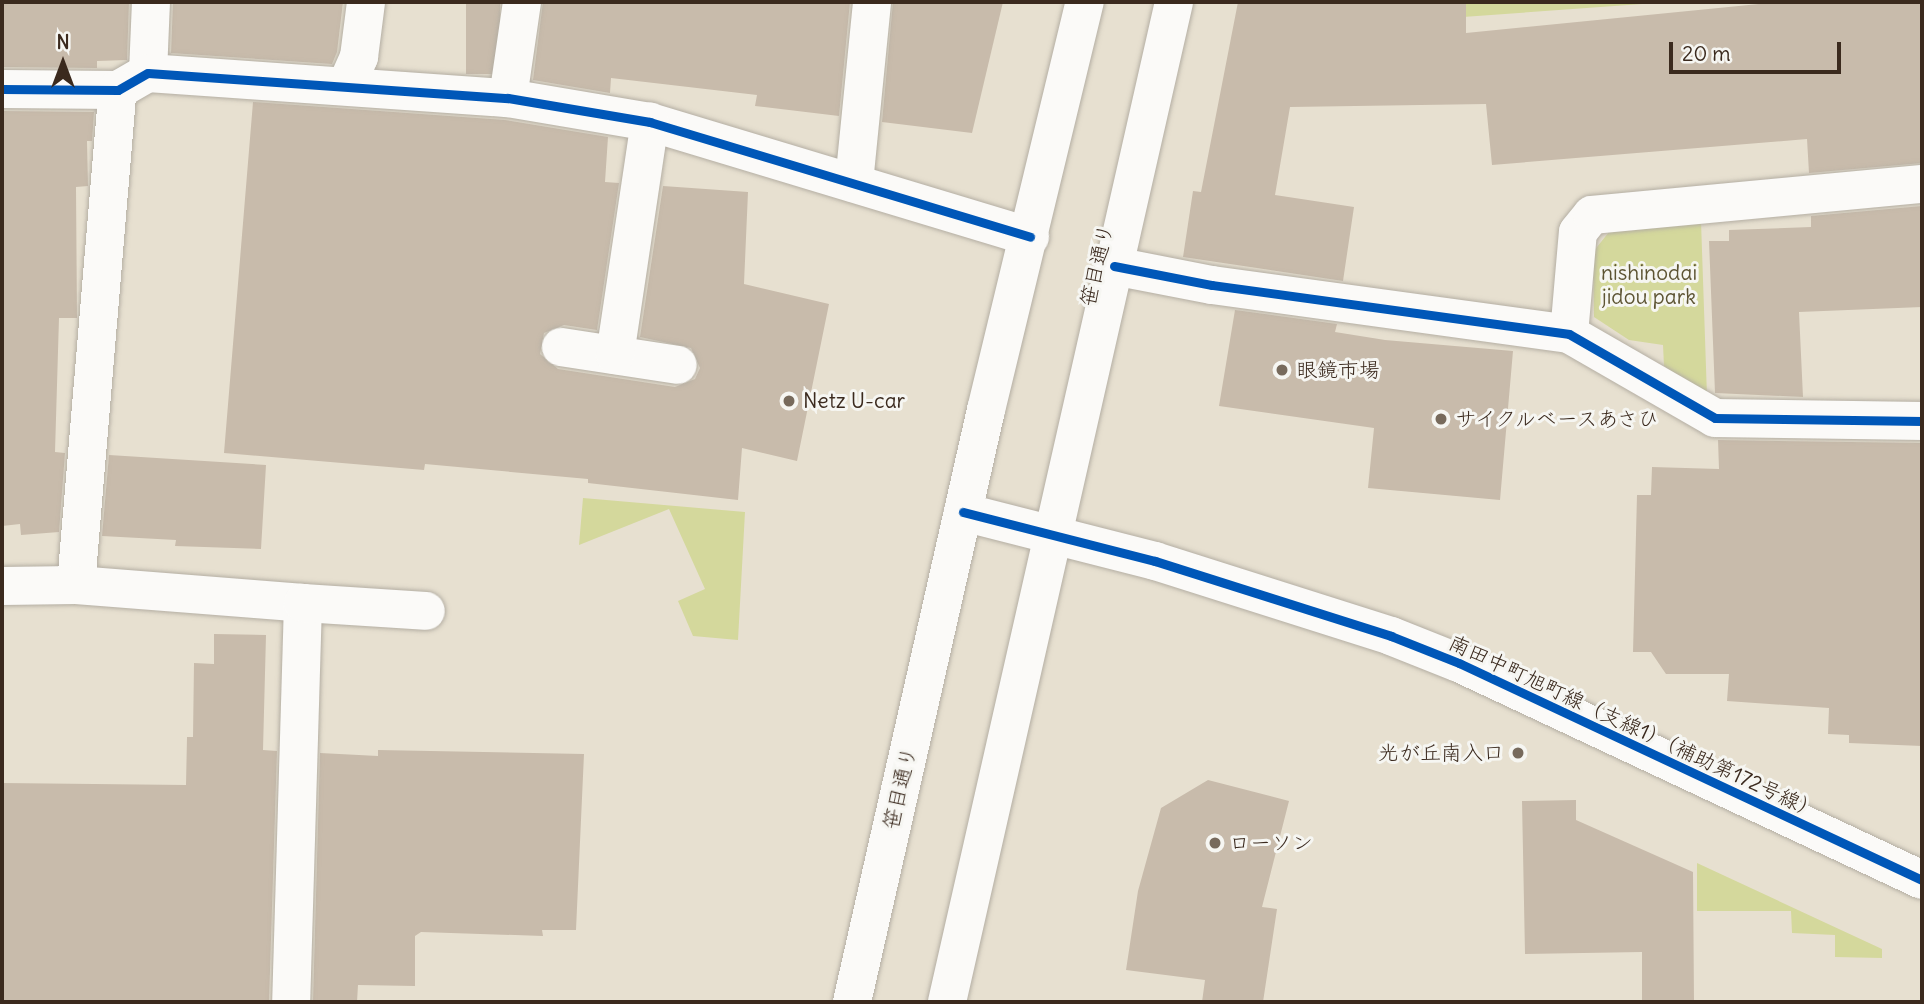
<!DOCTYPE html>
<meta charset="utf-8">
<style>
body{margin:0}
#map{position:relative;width:1924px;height:1004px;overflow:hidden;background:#e7e0d0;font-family:Delius,"Klee One",sans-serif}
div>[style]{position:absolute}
.green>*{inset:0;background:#d4d89c}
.building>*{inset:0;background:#c8bbab;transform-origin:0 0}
.roads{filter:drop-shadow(0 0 2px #b4aea3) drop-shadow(0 0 2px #b4aea3)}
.minor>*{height:38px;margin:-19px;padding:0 19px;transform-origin:19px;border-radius:19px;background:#fbfaf8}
.major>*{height:38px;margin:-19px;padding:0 19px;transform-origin:19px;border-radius:19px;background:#fbfaf8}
.cycleway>*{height:9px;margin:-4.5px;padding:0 4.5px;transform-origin:4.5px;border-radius:4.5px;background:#0057b8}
.dots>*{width:19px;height:19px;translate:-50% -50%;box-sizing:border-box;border:4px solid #f6f6f2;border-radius:50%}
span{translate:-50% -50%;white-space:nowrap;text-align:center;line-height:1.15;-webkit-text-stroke:6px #f6f6f2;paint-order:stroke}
.street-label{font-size:21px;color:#3b2a1e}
.park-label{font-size:21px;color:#5d5433}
.poi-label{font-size:21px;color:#3b2a1e}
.left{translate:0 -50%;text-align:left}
.right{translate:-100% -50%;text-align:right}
.frame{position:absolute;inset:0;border:4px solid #3b2a1e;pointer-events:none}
.north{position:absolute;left:28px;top:28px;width:70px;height:70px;-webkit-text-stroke:5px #f6f6f2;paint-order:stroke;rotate:0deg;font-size:19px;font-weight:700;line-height:28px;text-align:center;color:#3b2a1e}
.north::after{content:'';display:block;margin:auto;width:24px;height:32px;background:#3b2a1e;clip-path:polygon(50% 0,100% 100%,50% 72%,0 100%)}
.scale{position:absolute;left:1669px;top:42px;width:172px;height:32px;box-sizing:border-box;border:4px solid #3b2a1e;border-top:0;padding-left:9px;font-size:21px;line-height:24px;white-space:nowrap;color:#3b2a1e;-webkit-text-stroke:5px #f6f6f2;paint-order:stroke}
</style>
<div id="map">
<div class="green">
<i style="clip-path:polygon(1463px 2px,1670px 2px,1463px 17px)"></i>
<i style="clip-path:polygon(1701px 221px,1707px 396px,1664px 366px,1663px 345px,1629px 340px,1594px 317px,1593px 252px,1613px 227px)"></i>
<i style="clip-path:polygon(583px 498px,745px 512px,738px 640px,693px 636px,678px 601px,705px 589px,669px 509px,579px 545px)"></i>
<i style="clip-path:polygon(1697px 863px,1882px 949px,1882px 958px,1835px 957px,1835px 935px,1792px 933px,1791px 911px,1697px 911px)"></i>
</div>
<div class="building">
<i style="clip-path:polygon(2px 2px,129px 2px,127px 60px,97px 61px,97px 68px,2px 67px)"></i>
<i style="clip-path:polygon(173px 2px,343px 2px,337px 52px,332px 64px,171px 53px)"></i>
<i style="left:466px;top:2px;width:34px;height:72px"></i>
<i style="clip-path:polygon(543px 2px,850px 2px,839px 116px,755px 106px,757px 95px,611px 78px,610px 93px,533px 80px)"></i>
<i style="clip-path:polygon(893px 2px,1003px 2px,972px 133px,882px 122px)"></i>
<i style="clip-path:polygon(1238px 2px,1466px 2px,1466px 33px,1779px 2px,1922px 2px,1922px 163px,1809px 173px,1807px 139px,1492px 165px,1486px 104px,1290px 107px,1275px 195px,1354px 207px,1343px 281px,1183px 257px,1193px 191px,1201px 192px)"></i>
<i style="clip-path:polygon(253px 102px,505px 120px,608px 137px,605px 182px,619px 183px,597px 330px,564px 325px,544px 333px,540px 354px,558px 369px,675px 387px,695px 379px,700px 368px,691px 348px,640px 337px,663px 186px,748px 192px,744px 284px,829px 304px,797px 461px,742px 448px,738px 500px,588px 483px,588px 479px,425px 464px,424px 470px,224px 453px)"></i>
<i style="clip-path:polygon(2px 111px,94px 112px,92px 141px,87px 141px,88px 186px,76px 187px,77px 318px,59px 318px,55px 452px,65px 453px,59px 532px,21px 535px,20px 524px,2px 526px)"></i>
<i style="clip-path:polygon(1922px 206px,1922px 307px,1799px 312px,1803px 397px,1715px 393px,1709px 241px,1729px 241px,1729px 230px,1811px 227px,1811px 216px)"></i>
<i style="clip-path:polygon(1235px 310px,1337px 324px,1335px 332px,1385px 340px,1513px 351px,1500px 500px,1368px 488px,1374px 428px,1219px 406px)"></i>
<i style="clip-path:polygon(1718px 440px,1922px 443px,1922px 746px,1849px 743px,1849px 735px,1828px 734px,1829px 708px,1727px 701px,1729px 674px,1666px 674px,1651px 652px,1633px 652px,1637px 495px,1651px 495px,1652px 467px,1719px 469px)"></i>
<i style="clip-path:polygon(109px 455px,266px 465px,261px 549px,175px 546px,176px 540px,102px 536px)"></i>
<i style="clip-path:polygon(214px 634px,266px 635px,263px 750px,277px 751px,269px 1002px,2px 1002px,2px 783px,186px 785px,187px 737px,193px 737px,194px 663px,214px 664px)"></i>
<i style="clip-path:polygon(378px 750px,584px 754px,576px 930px,542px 930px,543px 936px,421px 932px,415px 936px,415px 986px,358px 985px,357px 1002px,313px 1002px,320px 753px,378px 756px)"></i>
<i style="clip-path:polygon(1208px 780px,1289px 801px,1262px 907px,1277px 909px,1263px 1002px,1202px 1002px,1205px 980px,1126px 970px,1138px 891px,1161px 808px)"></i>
<i style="clip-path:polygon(1576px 800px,1576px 820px,1693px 872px,1694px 1002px,1642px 1002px,1642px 952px,1525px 954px,1522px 801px)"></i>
</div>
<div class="roads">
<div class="minor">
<i style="left:148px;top:73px;width:71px;rotate:-87.6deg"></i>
<i style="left:347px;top:84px;width:30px;rotate:-66deg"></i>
<i style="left:359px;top:57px;width:55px;rotate:-82.7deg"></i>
<i style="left:2px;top:89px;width:116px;rotate:0.5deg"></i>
<i style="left:118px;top:90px;width:34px;rotate:-30deg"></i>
<i style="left:148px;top:73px;width:361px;rotate:4deg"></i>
<i style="left:508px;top:98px;width:144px;rotate:9.6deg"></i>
<i style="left:650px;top:122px;width:397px;rotate:16.8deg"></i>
<i style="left:508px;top:98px;width:97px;rotate:-81.7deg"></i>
<i style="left:854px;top:183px;width:182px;rotate:-84.3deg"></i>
<i style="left:1114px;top:266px;width:100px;rotate:11deg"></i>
<i style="left:1212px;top:285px;width:360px;rotate:7.8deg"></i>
<i style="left:1569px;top:334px;width:168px;rotate:29.9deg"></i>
<i style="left:1715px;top:418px;width:207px;rotate:0.8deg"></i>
<i style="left:1569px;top:334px;width:102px;rotate:-85deg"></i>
<i style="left:1578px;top:232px;width:22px;rotate:-51deg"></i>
<i style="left:1592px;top:215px;width:331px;rotate:-5.4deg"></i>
<i style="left:561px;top:347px;width:118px;rotate:8.7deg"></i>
<i style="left:615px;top:355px;width:236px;rotate:-81.5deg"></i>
<i style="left:76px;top:585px;width:497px;rotate:-85.2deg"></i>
<i style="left:2px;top:586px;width:74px;rotate:-0.8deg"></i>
<i style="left:76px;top:585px;width:228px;rotate:4.5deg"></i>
<i style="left:303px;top:603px;width:399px;rotate:91.7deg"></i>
<i style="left:303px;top:603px;width:123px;rotate:3.7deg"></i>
</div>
<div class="major">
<i style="left:963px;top:512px;width:198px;rotate:14.3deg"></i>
<i style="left:1155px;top:561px;width:248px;rotate:17.6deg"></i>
<i style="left:1391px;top:636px;width:73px;rotate:21.7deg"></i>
<i style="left:1459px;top:663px;width:511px;rotate:25.11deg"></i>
<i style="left:852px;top:1002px;width:607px;rotate:-77.25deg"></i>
<i style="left:986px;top:410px;width:420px;rotate:-76.4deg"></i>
<i style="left:947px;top:1002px;width:1025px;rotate:-77.21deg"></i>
</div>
</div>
<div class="cycleway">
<i style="left:2px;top:89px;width:116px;rotate:0.5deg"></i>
<i style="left:118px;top:90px;width:34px;rotate:-30deg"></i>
<i style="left:148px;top:73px;width:361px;rotate:4deg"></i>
<i style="left:508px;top:98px;width:144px;rotate:9.6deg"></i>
<i style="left:650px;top:122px;width:397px;rotate:16.8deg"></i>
<i style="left:1114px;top:266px;width:100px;rotate:11deg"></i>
<i style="left:1212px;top:285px;width:360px;rotate:7.8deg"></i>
<i style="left:1569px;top:334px;width:168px;rotate:29.9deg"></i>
<i style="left:1715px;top:418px;width:207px;rotate:0.8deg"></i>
<i style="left:963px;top:512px;width:198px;rotate:14.3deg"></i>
<i style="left:1155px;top:561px;width:248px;rotate:17.6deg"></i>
<i style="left:1391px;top:636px;width:73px;rotate:21.7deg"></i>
<i style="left:1459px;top:663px;width:511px;rotate:25.11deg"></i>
</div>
<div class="dots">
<i style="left:1282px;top:370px;background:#776a5c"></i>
<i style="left:789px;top:401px;background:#776a5c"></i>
<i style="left:1441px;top:419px;background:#776a5c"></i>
<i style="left:1518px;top:753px;background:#776a5c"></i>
<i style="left:1215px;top:843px;background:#776a5c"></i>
</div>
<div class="street-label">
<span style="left:1097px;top:265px;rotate:-77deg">笹目通り</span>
<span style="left:1634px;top:727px;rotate:25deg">南田中町旭町線（支線1）（補助第172号線）</span>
<span style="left:900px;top:788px;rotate:-77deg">笹目通り</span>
</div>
<div class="park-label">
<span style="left:1649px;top:285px">nishinodai<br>jidou park</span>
</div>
<div class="poi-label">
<span class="left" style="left:1296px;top:370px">眼鏡市場</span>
<span class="left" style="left:803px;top:401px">Netz U-car</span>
<span class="left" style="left:1455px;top:419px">サイクルベースあさひ</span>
<span class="right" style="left:1504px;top:753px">光が丘南入口</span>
<span class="left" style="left:1229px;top:843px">ローソン</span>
</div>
<div class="frame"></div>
<div class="north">N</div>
<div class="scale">20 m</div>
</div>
